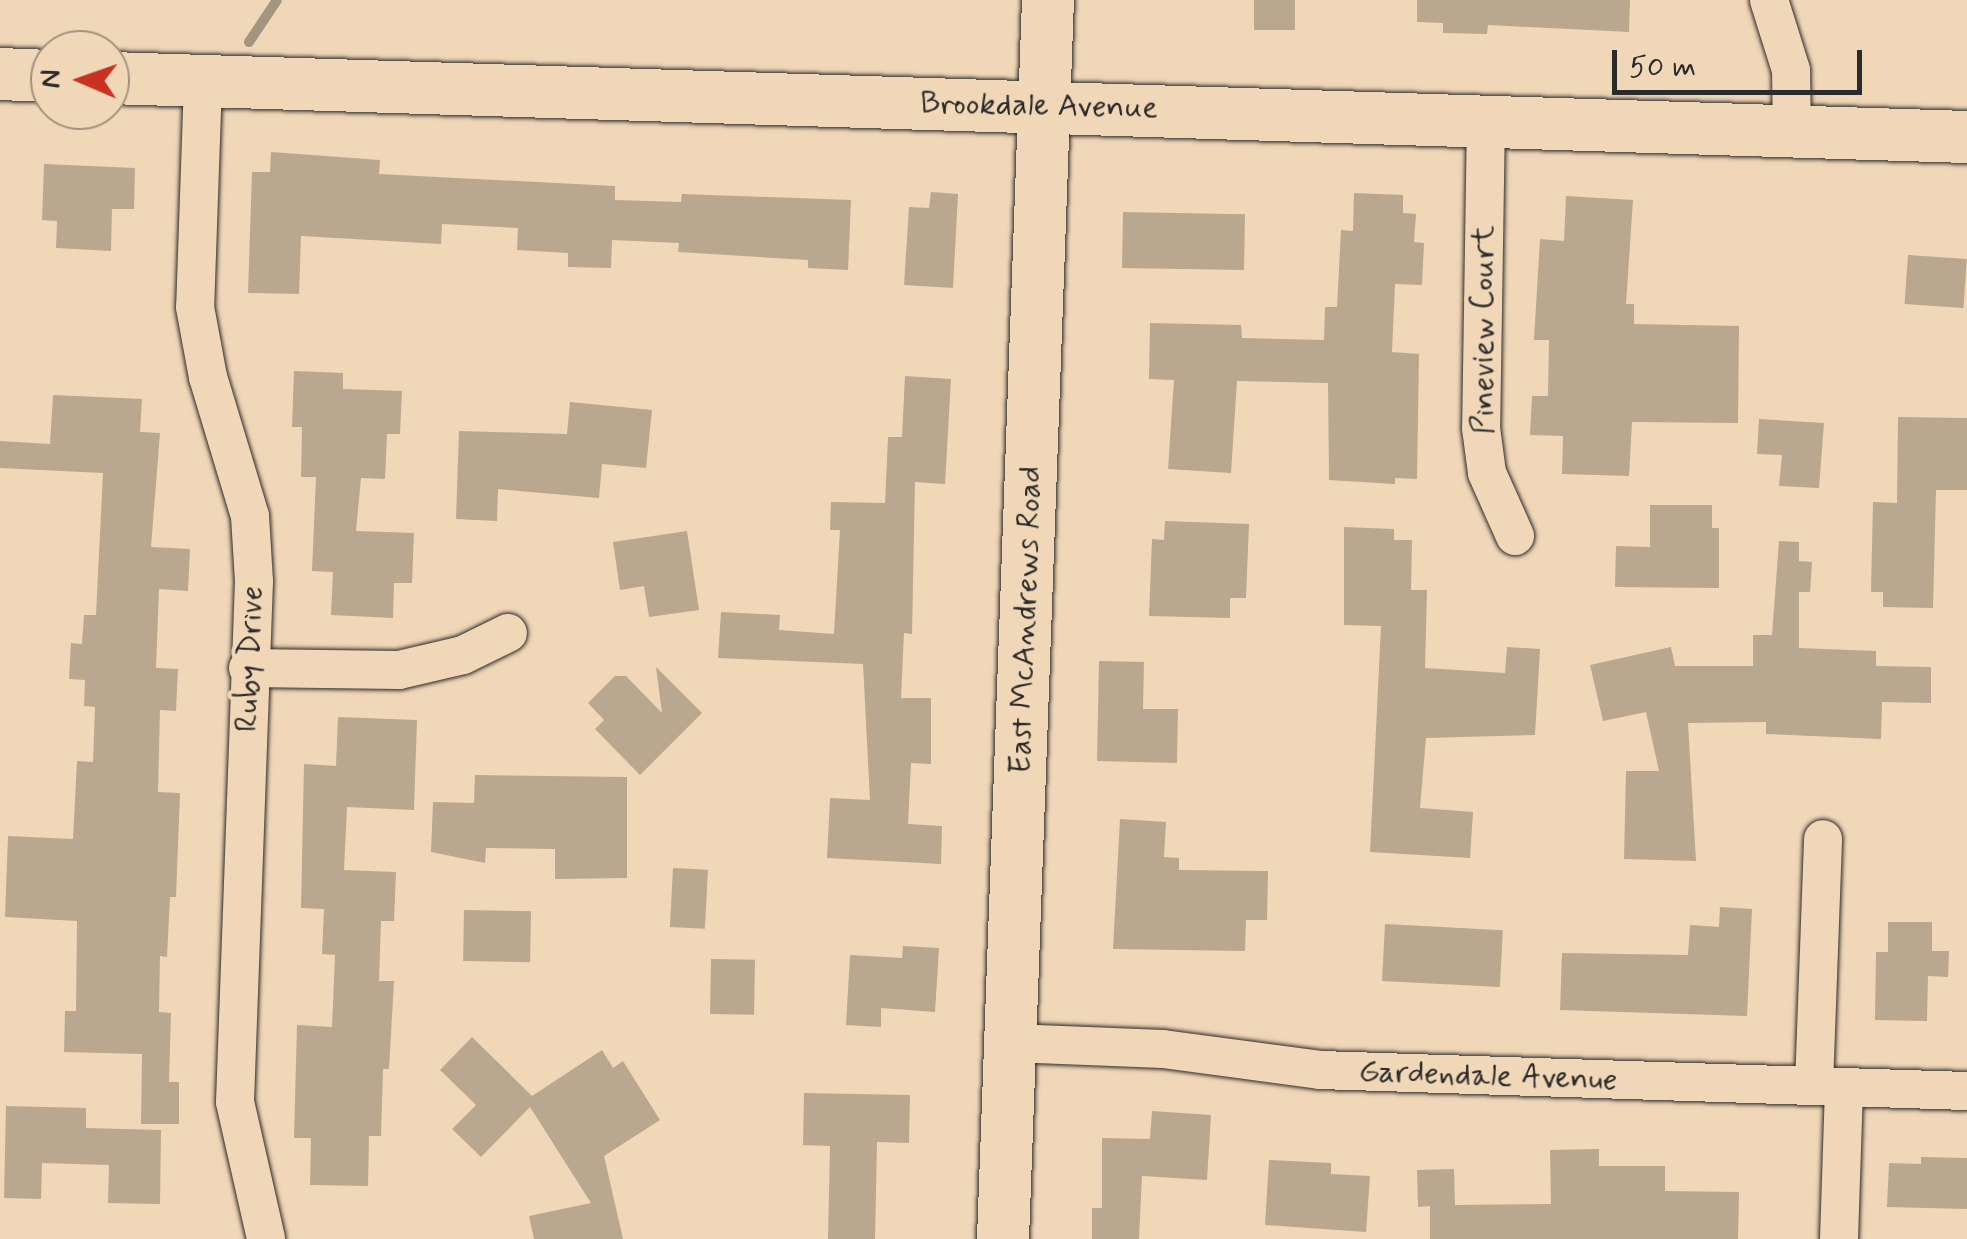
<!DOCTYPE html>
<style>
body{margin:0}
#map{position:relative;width:1967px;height:1239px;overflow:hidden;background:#f0d7b7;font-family:Mynerve,sans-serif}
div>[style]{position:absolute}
.stream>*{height:10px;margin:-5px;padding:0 5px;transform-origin:5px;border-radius:5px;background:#a49581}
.building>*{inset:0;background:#baa790;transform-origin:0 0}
.roads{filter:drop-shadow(0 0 2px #2b2b2b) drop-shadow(0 0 2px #2b2b2b)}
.street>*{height:38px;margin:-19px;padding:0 19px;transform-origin:19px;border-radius:19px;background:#f0d7b7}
.secondary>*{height:52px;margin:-26px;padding:0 26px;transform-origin:26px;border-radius:26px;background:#f0d7b7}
span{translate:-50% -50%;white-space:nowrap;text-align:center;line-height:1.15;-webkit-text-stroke:8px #f0d7b7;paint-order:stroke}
.street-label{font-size:32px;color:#2b2b2b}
.north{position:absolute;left:30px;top:30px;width:100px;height:100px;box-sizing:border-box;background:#f0d7b7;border:2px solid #a1927f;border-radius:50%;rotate:272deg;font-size:28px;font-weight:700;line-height:40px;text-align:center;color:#2b2b2b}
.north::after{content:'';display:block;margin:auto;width:35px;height:45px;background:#c8321e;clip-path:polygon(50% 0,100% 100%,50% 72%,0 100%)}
.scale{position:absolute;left:1612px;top:50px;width:250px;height:45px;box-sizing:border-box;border:5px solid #2b2b2b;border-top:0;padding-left:12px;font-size:30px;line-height:35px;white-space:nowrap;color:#2b2b2b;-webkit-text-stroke:8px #f0d7b7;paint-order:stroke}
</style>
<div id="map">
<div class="stream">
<i style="left:249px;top:42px;width:50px;rotate:-56.3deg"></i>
</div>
<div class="building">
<i style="left:1254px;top:0;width:41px;height:30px"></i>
<i style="clip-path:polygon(1417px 0,1630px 0,1629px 32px,1488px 25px,1487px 34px,1443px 33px,1443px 23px,1417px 22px)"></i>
<i style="clip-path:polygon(271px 152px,380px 160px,379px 174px,615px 186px,615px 200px,681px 202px,682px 194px,851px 200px,848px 270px,808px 268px,808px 260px,678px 252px,679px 243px,612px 240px,611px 268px,568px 267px,568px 253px,517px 250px,518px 228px,442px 224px,441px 244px,301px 236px,299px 294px,248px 293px,252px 172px,270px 172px)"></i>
<i style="clip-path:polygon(44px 164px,135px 168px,134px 209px,112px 209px,111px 251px,56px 248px,57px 221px,42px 220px)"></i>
<i style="clip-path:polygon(931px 192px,958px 194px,953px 288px,904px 285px,909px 207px,929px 208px)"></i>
<i style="clip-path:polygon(1354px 193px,1403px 195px,1403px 213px,1416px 214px,1414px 242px,1424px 243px,1422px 285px,1395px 284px,1392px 352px,1419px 354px,1417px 479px,1395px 478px,1395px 484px,1329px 480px,1328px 383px,1237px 381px,1231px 473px,1168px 469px,1174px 380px,1149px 379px,1150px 323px,1241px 325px,1242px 338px,1324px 340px,1325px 307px,1337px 307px,1341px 230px,1353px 231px)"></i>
<i style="clip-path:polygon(1566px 196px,1633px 200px,1626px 304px,1634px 304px,1634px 324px,1739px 326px,1738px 423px,1632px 422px,1629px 476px,1562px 474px,1563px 436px,1530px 435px,1532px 396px,1548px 396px,1549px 340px,1534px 340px,1540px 239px,1564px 241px)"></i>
<i style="left:1123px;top:212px;width:122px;height:56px;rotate:1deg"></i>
<i style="left:1908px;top:255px;width:59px;height:49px;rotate:4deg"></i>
<i style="clip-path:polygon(294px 371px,343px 373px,343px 389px,402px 391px,400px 434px,387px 434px,385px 479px,361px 478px,356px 531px,414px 533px,412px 583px,394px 583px,393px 618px,331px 615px,333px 572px,312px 571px,316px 477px,301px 477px,302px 427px,292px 427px)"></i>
<i style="clip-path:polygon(905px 376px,951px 379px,945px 484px,915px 482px,912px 634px,904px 633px,901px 698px,931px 698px,931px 764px,911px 763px,908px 824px,942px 826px,941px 864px,827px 858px,830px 798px,870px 800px,863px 664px,718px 658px,721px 612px,780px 615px,779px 630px,834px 634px,840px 530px,830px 530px,831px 502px,885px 503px,888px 437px,902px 437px)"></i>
<i style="clip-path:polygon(53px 395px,142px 399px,140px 432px,160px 433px,151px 547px,190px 549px,188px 591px,159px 589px,156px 668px,178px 669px,176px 711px,160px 710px,158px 792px,180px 793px,176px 897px,170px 897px,167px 957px,160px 956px,159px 1012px,171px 1013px,169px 1082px,179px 1082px,179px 1124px,141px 1124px,142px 1054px,64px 1052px,65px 1011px,76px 1011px,77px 921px,5px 917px,8px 836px,73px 839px,77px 761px,93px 762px,95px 707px,84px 706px,85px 680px,69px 679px,71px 643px,82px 644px,84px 615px,96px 615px,103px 473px,0 468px,0 441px,50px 444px)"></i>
<i style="clip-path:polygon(570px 402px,652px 410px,646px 468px,602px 464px,599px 498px,498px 489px,497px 521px,456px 519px,459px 431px,567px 434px)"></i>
<i style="clip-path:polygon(1898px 417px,1967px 418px,1967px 490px,1936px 490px,1933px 608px,1883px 607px,1883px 592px,1871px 592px,1873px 502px,1897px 503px)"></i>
<i style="clip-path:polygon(1759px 419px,1824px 423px,1819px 488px,1779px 486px,1782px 455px,1757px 454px)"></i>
<i style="clip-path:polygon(1650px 505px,1712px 505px,1712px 528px,1719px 528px,1719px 588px,1615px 587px,1616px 546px,1650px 547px)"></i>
<i style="clip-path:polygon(1165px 521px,1249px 524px,1246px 598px,1230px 598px,1230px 618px,1149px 616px,1152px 539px,1164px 540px)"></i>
<i style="clip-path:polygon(1344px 527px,1394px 529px,1394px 540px,1412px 540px,1411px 590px,1427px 590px,1425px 668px,1505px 673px,1507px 647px,1540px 649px,1535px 735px,1426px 738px,1420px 808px,1473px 812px,1470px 858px,1370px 852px,1381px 626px,1344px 625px)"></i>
<i style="clip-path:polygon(687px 531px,699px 610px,649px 617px,644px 586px,620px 590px,613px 542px)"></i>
<i style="clip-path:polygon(1779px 541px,1799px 542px,1799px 561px,1812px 562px,1810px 592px,1799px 592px,1799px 648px,1876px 651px,1876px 666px,1931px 667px,1931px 703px,1882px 702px,1881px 739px,1766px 734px,1766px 722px,1688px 723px,1696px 861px,1624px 859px,1626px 771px,1659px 771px,1646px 712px,1603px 721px,1590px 665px,1671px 647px,1675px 666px,1753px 666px,1753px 635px,1772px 635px)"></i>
<i style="clip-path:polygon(1099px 661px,1144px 662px,1143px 709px,1178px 709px,1177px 763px,1097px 761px)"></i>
<i style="clip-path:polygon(656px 667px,702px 713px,640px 775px,595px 729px,604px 720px,588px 703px,615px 676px,626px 676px,662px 713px)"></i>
<i style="clip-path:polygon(338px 717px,417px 720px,414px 810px,347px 807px,344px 870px,396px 872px,394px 921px,381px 921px,379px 981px,394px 981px,389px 1069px,383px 1069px,381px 1136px,369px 1136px,368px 1186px,310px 1185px,311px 1138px,294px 1138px,297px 1025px,332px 1027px,335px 955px,322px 954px,324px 909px,301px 908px,304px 764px,336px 766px)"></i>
<i style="clip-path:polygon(475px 775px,627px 777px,627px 878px,555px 879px,555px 849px,486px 848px,485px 863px,431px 852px,433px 802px,474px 803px)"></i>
<i style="clip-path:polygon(1120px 819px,1166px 822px,1164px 857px,1179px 858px,1179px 870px,1268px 871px,1267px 920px,1246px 920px,1245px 951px,1113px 949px)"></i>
<i style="left:673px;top:868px;width:35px;height:59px;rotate:3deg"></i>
<i style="clip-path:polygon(1720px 907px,1752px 909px,1747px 1016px,1560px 1010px,1562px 953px,1688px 955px,1690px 925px,1719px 927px)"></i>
<i style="left:464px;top:910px;width:67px;height:51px;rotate:1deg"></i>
<i style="clip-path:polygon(1888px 922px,1932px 922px,1932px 951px,1949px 951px,1948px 977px,1928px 976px,1927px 1021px,1875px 1020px,1876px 952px,1888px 952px)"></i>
<i style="left:1385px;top:924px;width:118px;height:57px;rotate:3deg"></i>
<i style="clip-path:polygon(903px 946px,939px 948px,935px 1012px,881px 1008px,881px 1027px,846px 1025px,850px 955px,902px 958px)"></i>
<i style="left:711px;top:959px;width:44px;height:55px;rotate:1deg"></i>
<i style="clip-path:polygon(472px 1037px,532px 1096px,602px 1050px,613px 1068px,623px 1061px,660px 1120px,604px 1156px,623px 1239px,534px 1239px,529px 1216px,591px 1203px,530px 1107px,481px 1157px,452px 1129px,476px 1105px,440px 1070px)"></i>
<i style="clip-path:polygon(804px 1093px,910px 1095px,909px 1143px,877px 1142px,875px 1239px,828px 1239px,830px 1146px,803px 1145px)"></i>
<i style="clip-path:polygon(6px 1106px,86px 1108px,86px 1128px,161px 1130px,160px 1204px,108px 1203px,109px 1165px,42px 1163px,41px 1199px,4px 1198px)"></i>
<i style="clip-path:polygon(1152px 1111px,1211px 1115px,1207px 1180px,1142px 1176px,1139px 1239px,1092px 1239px,1092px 1208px,1102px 1208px,1102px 1138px,1150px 1139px)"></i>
<i style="clip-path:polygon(1599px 1149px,1599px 1166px,1665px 1166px,1665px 1191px,1739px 1192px,1738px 1239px,1430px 1239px,1430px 1206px,1418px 1207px,1417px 1170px,1454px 1169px,1455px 1205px,1551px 1204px,1550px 1150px)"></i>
<i style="clip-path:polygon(1921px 1157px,1967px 1158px,1967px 1209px,1887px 1207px,1889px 1163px,1921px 1164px)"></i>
<i style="clip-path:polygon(1269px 1160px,1331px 1163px,1331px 1174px,1370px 1176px,1366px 1232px,1265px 1225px)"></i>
</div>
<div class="roads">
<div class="street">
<i style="left:1769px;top:0;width:73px;rotate:72.6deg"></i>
<i style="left:1791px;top:70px;width:62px;rotate:89.1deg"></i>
<i style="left:203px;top:82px;width:225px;rotate:92deg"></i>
<i style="left:195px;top:307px;width:71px;rotate:79.5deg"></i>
<i style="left:208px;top:377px;width:145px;rotate:73.2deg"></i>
<i style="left:250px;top:516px;width:65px;rotate:86.5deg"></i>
<i style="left:254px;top:581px;width:521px;rotate:92.09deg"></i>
<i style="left:235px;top:1102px;width:140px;rotate:77.2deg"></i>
<i style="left:1486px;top:118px;width:310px;rotate:90.9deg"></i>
<i style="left:1481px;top:428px;width:45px;rotate:82.4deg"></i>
<i style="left:1487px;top:473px;width:69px;rotate:66deg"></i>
<i style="left:248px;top:668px;width:151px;rotate:0.8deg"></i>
<i style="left:399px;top:670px;width:66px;rotate:-13.2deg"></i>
<i style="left:463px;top:655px;width:50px;rotate:-26.1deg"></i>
<i style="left:1011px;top:1043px;width:152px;rotate:2.3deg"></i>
<i style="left:1163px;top:1049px;width:158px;rotate:7.6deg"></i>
<i style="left:1320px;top:1070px;width:647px;rotate:1.86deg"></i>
<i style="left:1814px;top:1086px;width:247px;rotate:-87.9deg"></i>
<i style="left:1839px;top:1239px;width:152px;rotate:-88.1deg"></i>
</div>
<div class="secondary">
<i style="left:0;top:74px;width:50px;rotate:2.3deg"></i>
<i style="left:110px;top:78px;width:1858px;rotate:1.82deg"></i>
<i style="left:1003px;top:1239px;width:1240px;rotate:-87.92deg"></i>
</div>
</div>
<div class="street-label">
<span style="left:1039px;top:106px;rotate:1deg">Brookdale Avenue</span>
<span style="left:1484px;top:330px;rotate:-90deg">Pineview Court</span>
<span style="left:1026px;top:620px;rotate:-88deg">East McAndrews Road</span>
<span style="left:250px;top:659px;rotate:-88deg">Ruby Drive</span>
<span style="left:1488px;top:1076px;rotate:2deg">Gardendale Avenue</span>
</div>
<div class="north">N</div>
<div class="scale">50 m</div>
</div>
